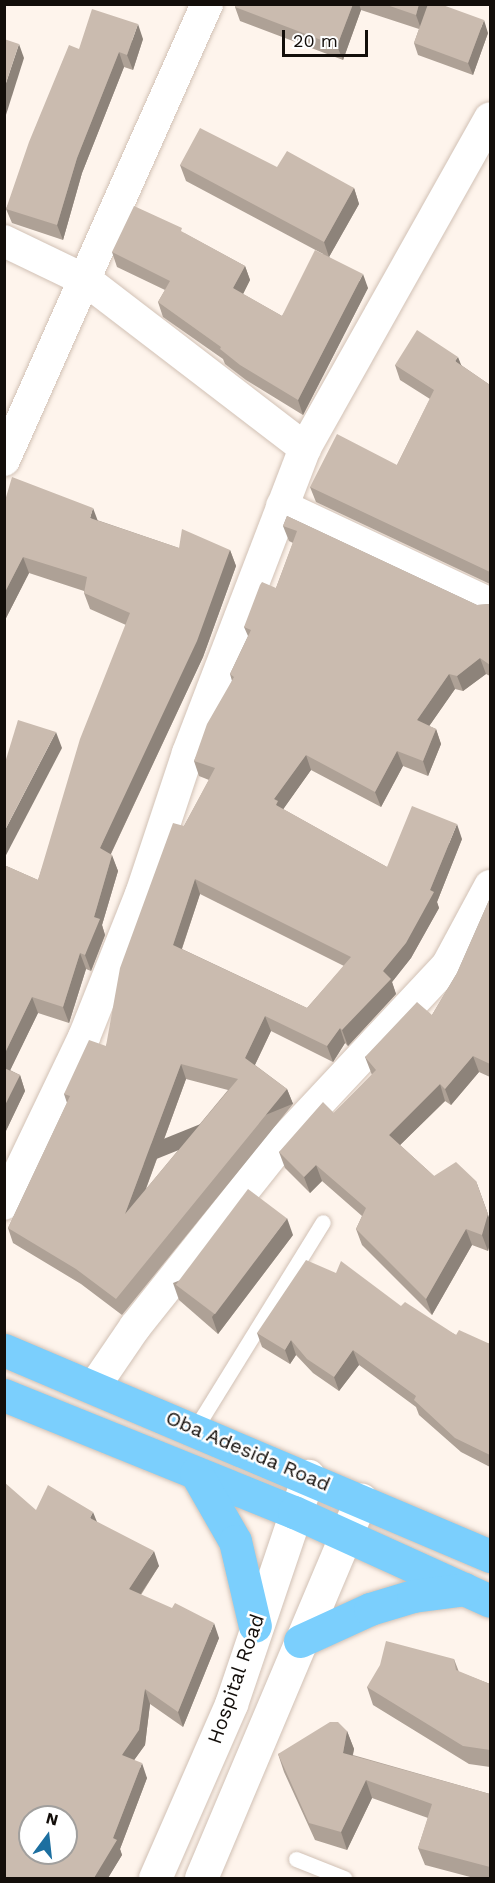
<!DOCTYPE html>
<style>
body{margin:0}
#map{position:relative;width:495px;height:1883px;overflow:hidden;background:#fef4ec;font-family:"Work Sans",sans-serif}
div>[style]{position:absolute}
.roads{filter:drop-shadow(0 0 2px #d1c1b5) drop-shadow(0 0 2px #d1c1b5)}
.service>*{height:15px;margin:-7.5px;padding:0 7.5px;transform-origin:7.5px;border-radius:7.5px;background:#fff}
.minor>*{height:32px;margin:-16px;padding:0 16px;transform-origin:16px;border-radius:16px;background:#fff}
.tertiary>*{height:33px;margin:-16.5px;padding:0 16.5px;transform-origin:16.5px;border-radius:16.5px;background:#fff}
.primary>*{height:33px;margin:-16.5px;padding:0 16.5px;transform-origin:16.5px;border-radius:16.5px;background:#7bcffd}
.wall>*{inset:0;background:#aea196}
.shaded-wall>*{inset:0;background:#8d837a;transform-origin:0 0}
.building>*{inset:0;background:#cabbaf;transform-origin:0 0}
span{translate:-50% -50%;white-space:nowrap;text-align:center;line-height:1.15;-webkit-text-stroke:5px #fff;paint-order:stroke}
.street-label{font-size:20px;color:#130e0a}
.frame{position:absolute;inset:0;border:6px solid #130e0a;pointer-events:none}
.north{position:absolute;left:18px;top:1805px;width:60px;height:60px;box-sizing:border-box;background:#fff;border:2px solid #a19f9d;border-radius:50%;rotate:15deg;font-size:16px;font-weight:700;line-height:24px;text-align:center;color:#130e0a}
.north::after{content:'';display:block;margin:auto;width:21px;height:27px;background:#1c6fa0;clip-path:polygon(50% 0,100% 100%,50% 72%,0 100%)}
.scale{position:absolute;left:282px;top:30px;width:86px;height:27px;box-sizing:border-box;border:3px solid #130e0a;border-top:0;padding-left:8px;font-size:18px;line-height:21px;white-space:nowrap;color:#130e0a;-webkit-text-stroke:4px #fff;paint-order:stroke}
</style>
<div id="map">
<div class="roads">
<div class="service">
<i style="left:195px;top:1429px;width:243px;rotate:-58.3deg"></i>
<i style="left:296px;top:1859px;width:52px;rotate:21.6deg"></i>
</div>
<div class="minor">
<i style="left:4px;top:241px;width:92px;rotate:25.7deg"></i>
<i style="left:87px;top:281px;width:275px;rotate:37.5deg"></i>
<i style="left:305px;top:448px;width:327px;rotate:111deg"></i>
<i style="left:188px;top:753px;width:149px;rotate:108.4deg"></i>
<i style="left:141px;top:894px;width:154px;rotate:111.7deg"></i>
<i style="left:84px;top:1037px;width:185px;rotate:115.6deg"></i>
<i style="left:305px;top:448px;width:378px;rotate:-60.7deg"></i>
<i style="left:4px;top:460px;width:499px;rotate:-66deg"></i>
<i style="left:282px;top:506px;width:230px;rotate:25.2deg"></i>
<i style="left:94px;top:1387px;width:73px;rotate:-55.7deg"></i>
<i style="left:135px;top:1327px;width:239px;rotate:-51.5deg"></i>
<i style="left:284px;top:1140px;width:238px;rotate:-46.9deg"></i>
<i style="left:447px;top:966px;width:91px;rotate:-61.7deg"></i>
</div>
<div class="tertiary">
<i style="left:155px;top:1878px;width:190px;rotate:-66.4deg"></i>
<i style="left:231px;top:1704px;width:241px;rotate:-71.3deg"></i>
<i style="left:201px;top:1878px;width:411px;rotate:-67.1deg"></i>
</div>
<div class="primary">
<i style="left:4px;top:1350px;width:528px;rotate:22.97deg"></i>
<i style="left:4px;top:1395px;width:313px;rotate:22deg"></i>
<i style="left:294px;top:1512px;width:215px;rotate:24.4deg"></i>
<i style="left:196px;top:1473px;width:78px;rotate:60.2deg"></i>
<i style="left:235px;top:1541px;width:87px;rotate:76.8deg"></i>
<i style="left:300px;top:1641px;width:77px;rotate:-24.6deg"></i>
<i style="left:370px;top:1609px;width:45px;rotate:-16.8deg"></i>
<i style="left:413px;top:1596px;width:52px;rotate:-7.7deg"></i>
</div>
</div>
<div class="wall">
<i style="clip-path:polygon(236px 4px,440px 4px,488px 33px,473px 75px,418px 55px,414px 43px,419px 29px,361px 10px,343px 60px,240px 21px,235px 7px)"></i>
<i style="clip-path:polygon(143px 39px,133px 70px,124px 67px,82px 173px,63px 240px,12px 223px,6px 209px,79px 49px)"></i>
<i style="clip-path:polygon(180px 165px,277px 167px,354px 188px,359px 204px,329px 257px,368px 288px,303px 415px,246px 380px,225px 364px,223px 359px,163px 317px,158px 302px,165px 290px,117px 267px,112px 252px,184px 233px,245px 266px,250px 280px,243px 294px,282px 316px,323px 254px,186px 181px)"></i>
<i style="clip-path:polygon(395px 365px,461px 365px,490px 385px,490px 584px,316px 502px,310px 487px,397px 465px,430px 399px,400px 380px)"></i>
<i style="clip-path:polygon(4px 504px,97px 520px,179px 548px,230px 550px,236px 566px,203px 657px,111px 854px,118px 871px,102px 925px,105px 935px,91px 971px,86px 969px,69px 1023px,38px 1013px,10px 1070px,20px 1075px,25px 1091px,4px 1135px,4px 865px,38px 880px,126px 625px,90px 609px,84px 593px,84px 591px,29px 573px,4px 622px)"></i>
<i style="clip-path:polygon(evenodd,287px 516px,477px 605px,490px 604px,490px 676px,486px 674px,463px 691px,455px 689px,429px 726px,436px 729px,441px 744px,428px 776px,403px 766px,381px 807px,311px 770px,283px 809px,387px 867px,462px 839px,437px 902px,439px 908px,411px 958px,392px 982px,396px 994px,348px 1046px,345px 1043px,333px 1062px,271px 1031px,255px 1065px,287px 1089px,293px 1104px,122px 1315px,81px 1284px,13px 1243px,8px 1228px,67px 1103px,64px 1094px,106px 1046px,184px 826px,209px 780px,199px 776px,194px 761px,232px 681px,230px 674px,248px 636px,244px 627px,276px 588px,293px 543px,289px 541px,283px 526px,287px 516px,200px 894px,344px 966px,307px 1008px,182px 949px,200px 894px,287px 516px,186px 1079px,228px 1090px,146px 1189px,186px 1079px)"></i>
<i style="clip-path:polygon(490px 898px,490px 1077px,479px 1072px,451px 1105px,445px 1101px,400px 1145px,434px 1176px,490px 1220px,490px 1243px,488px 1251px,472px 1245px,432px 1315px,362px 1245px,356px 1229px,362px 1216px,322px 1181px,310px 1193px,285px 1168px,279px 1152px,334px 1113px,372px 1075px,365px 1057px,432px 1015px,457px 973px)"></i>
<i style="clip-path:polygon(293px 1235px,218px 1334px,179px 1300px,173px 1283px)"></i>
<i style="clip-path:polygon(401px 1306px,456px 1335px,490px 1344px,490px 1467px,461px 1452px,419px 1415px,416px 1407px,359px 1365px,339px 1391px,313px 1373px,296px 1355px,290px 1364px,262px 1347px,257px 1333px)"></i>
<i style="clip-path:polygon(36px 1510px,97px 1522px,159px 1566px,141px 1595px,219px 1638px,183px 1727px,150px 1704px,145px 1745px,134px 1760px,147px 1778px,120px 1849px,122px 1855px,108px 1878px,4px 1878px)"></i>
<i style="clip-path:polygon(454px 1659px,459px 1672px,490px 1684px,490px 1767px,469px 1764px,373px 1705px,367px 1687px)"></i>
<i style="clip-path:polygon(347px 1731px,354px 1749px,353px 1755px,490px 1794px,490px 1878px,474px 1878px,425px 1865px,418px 1848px,428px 1818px,372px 1798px,347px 1850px,315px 1840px,284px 1772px,278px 1754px)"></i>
</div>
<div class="shaded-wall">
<i style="clip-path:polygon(353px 4px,359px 4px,361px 10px,343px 60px,337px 46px)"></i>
<i style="clip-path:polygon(419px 4px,429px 4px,421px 29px,416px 15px)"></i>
<i style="clip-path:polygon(484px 20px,488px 33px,473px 75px,468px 63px)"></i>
<i style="clip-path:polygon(138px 24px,143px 39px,133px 70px,127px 55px)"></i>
<i style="clip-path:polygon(19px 44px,24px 58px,5px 118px,4px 89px)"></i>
<i style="clip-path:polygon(119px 52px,124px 67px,82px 173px,63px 240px,57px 225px,77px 158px)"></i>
<i style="clip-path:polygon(354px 188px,359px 204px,329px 257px,324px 242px)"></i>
<i style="clip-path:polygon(245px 266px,250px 280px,239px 302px,233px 288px)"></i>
<i style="clip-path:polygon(363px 274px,368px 288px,303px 415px,298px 400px)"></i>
<i style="clip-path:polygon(458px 357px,464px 372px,455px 361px)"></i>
<i style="clip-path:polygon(93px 508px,99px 524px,90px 518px)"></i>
<i style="clip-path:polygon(230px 550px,236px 566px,203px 657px,106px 864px,100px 848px)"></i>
<i style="clip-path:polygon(23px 557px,29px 573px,4px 622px,4px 594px)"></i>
<i style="clip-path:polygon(480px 658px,486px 674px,463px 691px,457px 676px)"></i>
<i style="clip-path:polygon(449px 674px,455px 689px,423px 735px,417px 720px)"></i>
<i style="clip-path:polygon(436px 729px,441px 744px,428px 776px,423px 761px)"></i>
<i style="clip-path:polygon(56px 732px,62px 748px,4px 859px,4px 832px)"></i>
<i style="clip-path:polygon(397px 751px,403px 766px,381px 807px,375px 792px)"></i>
<i style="clip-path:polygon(306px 755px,311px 770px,282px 811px,282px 820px,274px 799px)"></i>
<i style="clip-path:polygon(457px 824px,462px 839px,437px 902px,439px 908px,411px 958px,392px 982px,396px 994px,348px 1046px,342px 1030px,383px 971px,430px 890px)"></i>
<i style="clip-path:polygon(112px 855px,118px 871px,102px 925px,105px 935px,91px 971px,85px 955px,94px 917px)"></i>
<i style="clip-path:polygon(195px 879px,200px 894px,178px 960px,173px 945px)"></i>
<i style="clip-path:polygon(80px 953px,86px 969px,69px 1023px,63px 1007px)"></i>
<i style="clip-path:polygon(32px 997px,38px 1013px,5px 1081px,4px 1079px,4px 1055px)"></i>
<i style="clip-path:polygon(265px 1016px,271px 1031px,251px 1073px,245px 1058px)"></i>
<i style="clip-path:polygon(340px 1028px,345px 1043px,333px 1062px,327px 1046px)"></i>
<i style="clip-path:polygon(473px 1056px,479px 1072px,451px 1105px,445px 1089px)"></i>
<i style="clip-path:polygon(181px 1064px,186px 1079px,131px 1229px,125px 1214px)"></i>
<i style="clip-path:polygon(20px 1075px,25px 1091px,4px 1135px,4px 1107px)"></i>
<i style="clip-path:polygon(440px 1084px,445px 1101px,394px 1151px,389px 1135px)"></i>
<i style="left:287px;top:1089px;width:16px;height:271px;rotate:68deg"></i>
<i style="clip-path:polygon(316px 1165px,322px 1181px,310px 1193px,304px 1177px)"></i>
<i style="clip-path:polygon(476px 1181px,490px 1220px,490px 1243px,488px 1251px,482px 1235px)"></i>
<i style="clip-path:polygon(287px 1218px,293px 1235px,218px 1334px,212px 1317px)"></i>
<i style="clip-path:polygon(466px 1229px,472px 1245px,432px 1315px,426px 1299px)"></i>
<i style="clip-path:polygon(291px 1340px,296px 1355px,290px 1364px,285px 1350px)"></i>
<i style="clip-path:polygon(353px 1350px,359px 1365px,339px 1391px,334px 1377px)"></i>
<i style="clip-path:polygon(93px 1512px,99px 1527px,90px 1518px)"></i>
<i style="clip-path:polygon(154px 1551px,159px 1566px,134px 1604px,129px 1589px)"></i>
<i style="clip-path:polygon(214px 1623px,219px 1638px,183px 1727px,178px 1712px)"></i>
<i style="clip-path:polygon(145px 1689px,150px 1704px,145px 1745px,127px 1770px,122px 1755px)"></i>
<i style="clip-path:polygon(347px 1731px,354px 1749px,349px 1771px,343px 1753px)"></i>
<i style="clip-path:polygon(142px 1763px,147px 1778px,120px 1849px,122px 1855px,108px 1878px,94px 1878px,113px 1838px)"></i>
<i style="clip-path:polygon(366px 1780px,372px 1798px,347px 1850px,341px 1832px)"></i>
</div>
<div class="building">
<i style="clip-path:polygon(236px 4px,353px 4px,337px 46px,235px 7px)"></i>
<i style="clip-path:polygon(384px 4px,419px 4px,416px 15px)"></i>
<i style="clip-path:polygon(428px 4px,440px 4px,484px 20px,468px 63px,414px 43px)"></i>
<i style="clip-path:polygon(92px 9px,138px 24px,127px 55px,119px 52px,77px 158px,57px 225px,6px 209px,29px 142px,69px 45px,79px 49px)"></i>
<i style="clip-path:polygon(4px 39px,19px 44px,4px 89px)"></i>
<i style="clip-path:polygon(200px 128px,277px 167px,287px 151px,354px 188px,324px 242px,180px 165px)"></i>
<i style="clip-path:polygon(134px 206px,182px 228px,181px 231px,245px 266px,233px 288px,282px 316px,315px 250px,363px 274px,298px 400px,240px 365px,220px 349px,221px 347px,158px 302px,170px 281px,112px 252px)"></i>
<i style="clip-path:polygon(417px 330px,458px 357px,455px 361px,490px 385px,490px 572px,310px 487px,337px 434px,397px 465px,434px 390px,395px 365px)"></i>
<i style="clip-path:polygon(12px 477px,93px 508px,90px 518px,179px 548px,182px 529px,230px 550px,197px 641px,100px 848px,112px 855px,94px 917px,100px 919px,85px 955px,80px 953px,63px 1007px,32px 997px,4px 1055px,4px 865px,38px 880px,80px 739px,130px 613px,84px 593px,87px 577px,23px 557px,4px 594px,4px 504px)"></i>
<i style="clip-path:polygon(evenodd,287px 516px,477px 605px,490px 604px,490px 665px,480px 658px,457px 676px,449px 674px,417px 720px,436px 729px,423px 761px,397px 751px,375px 792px,306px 755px,274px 799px,278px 801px,276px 805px,387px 867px,412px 806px,457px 824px,430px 890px,434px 892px,406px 943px,383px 971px,391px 979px,342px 1030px,340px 1028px,327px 1046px,265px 1016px,245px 1058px,287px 1089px,116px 1299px,76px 1269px,8px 1228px,70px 1096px,64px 1094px,89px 1040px,106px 1046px,120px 968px,173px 823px,184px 826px,215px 768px,194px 761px,207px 724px,234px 677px,230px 674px,251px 630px,244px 627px,260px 585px,262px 582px,276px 588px,297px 531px,283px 526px,287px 516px,195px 879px,351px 957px,307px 1008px,173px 945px,195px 879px,287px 516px,181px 1064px,238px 1079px,125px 1214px,181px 1064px)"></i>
<i style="clip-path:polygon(18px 720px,56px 732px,4px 832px,4px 766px)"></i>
<i style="clip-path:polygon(490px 898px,490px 1064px,473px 1056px,445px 1089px,440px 1084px,389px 1135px,434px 1176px,456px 1162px,476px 1181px,488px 1214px,482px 1235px,466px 1229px,426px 1299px,356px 1229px,366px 1208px,316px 1165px,304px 1177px,279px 1152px,323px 1102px,334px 1113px,376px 1070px,365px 1057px,417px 1002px,432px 1015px,457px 973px)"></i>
<i style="clip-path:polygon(4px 1068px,20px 1075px,4px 1107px)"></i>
<i style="left:248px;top:1189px;width:49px;height:120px;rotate:37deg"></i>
<i style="clip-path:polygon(306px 1260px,336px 1273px,341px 1261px,401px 1306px,405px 1302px,456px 1335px,459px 1330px,490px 1344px,490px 1455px,455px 1438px,414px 1400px,416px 1396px,353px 1350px,334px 1377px,307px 1359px,291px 1340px,285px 1350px,257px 1333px)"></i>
<i style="clip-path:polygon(evenodd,4px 1482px,36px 1510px,48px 1485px,93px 1512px,90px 1518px,154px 1551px,129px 1589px,172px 1608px,175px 1603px,214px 1623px,178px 1712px,145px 1689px,139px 1730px,122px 1755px,142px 1763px,113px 1838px,117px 1840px,94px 1878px,4px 1878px,4px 1482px,30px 1817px,66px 1817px,66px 1853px,30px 1853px,30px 1817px)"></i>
<i style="clip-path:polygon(386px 1641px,454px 1659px,456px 1670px,490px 1684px,490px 1750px,463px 1746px,367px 1687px,380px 1665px)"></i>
<i style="clip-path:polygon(330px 1722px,338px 1722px,347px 1731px,343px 1753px,490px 1794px,490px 1867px,418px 1848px,432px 1804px,366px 1780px,341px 1832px,309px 1823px,278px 1754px)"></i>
</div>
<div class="street-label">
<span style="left:248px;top:1451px;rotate:23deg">Oba Adesida Road</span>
<span style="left:236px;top:1679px;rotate:-71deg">Hospital Road</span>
</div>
<div class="frame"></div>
<div class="north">N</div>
<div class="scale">20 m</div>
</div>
